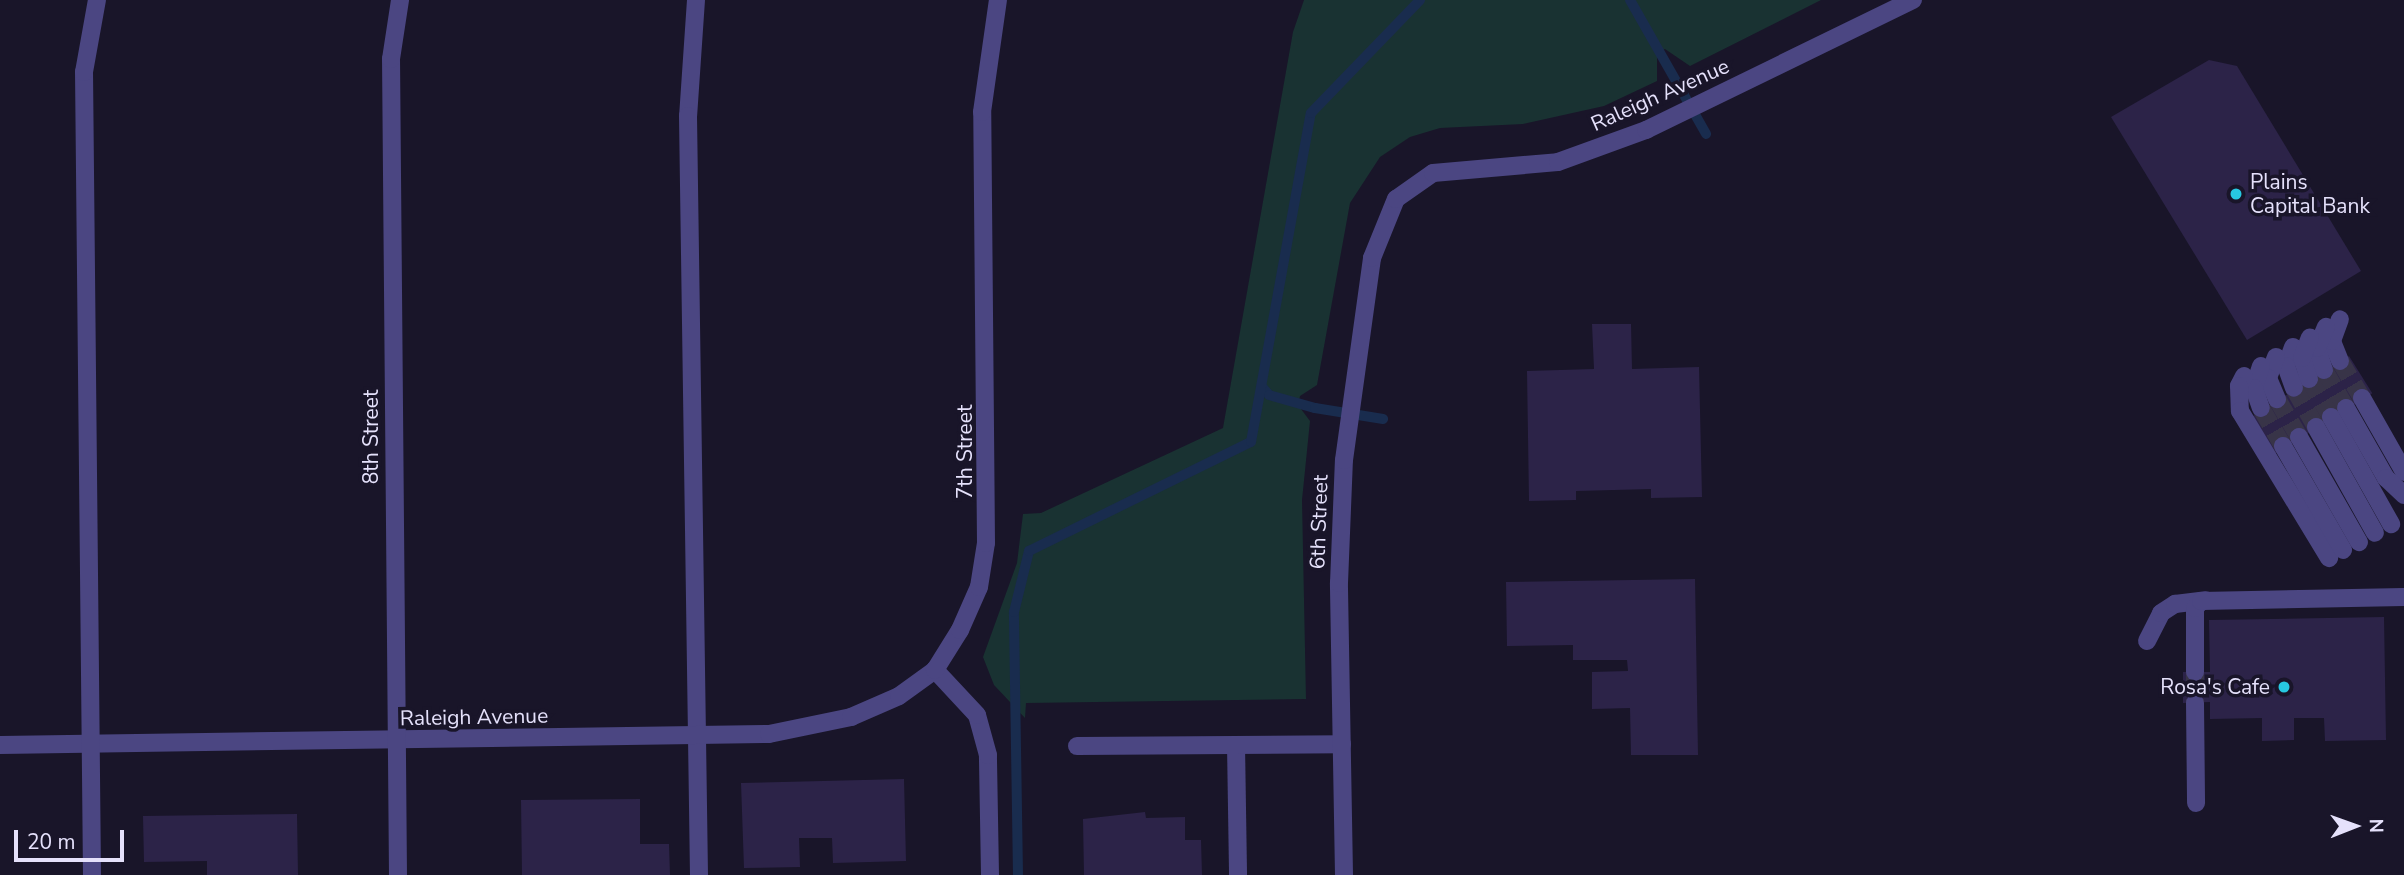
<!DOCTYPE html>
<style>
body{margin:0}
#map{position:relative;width:2404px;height:875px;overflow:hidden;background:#191529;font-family:"Nunito Sans",sans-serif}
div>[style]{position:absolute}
.green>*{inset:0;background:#193232}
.stream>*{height:10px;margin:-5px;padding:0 5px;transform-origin:5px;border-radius:5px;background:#192c4e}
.building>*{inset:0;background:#2c2348;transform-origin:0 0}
.minor-tunnel>*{height:18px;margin-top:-9px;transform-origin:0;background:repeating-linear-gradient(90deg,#383448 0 18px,transparent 0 27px)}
.minor>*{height:18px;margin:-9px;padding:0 9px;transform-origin:9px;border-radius:9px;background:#4b4682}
.dots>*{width:19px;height:19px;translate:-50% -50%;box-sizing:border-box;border:4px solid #191529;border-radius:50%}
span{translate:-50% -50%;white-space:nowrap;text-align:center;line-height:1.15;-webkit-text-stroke:7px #191529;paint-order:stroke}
.street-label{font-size:21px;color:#e5e1fb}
.poi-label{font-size:21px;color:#e5e1fb}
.left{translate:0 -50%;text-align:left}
.right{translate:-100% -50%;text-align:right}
.north{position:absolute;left:2320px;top:791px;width:70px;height:70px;-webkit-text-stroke:5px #191529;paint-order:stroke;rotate:89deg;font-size:19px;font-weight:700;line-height:28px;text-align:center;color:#e5e1fb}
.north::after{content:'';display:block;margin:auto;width:24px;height:32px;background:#e5e1fb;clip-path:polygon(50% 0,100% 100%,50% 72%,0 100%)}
.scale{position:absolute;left:14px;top:830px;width:110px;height:32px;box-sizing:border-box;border:4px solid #e5e1fb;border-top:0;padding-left:9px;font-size:21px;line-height:24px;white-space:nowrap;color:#e5e1fb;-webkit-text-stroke:5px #191529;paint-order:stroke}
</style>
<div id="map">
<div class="green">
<i style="clip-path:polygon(1304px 0,1821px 0,1690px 66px,1665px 49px,1657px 53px,1657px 81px,1604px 106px,1523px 124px,1440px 128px,1410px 137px,1380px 157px,1350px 203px,1317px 385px,1300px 396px,1298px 405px,1310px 421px,1302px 500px,1306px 699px,1026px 703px,1025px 718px,994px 685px,983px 657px,1017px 563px,1023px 514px,1041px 513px,1223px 428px,1293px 32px)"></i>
</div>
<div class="stream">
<i style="left:1630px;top:0;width:154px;rotate:60.4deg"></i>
<i style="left:1263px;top:388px;width:9px;rotate:49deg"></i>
<i style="left:1269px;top:395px;width:48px;rotate:15.8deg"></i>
<i style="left:1315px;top:408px;width:69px;rotate:9.2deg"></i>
<i style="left:1018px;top:875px;width:263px;rotate:-90.9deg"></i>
<i style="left:1014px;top:612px;width:63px;rotate:-76.2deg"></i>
<i style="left:1029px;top:551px;width:247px;rotate:-26.2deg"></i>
<i style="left:1251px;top:442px;width:334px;rotate:-79.7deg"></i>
<i style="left:1311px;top:113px;width:157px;rotate:-46deg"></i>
</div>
<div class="building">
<i style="clip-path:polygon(2209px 60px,2237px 66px,2361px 271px,2247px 340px,2111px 117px)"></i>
<i style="clip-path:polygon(1592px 324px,1631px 324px,1632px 369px,1699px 367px,1702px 497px,1651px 498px,1651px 489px,1576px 491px,1576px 500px,1529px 501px,1527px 371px,1594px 369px)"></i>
<i style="left:2349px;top:356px;width:44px;height:115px;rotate:58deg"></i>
<i style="clip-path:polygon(1695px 579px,1698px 755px,1631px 755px,1630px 708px,1592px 709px,1592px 672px,1628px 671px,1627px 660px,1573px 660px,1573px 645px,1507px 646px,1506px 582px)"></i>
<i style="clip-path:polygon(2384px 617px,2386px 740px,2325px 741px,2324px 718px,2294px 718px,2294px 740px,2262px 741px,2262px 718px,2210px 719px,2210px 702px,2183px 703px,2183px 672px,2210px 672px,2209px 620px)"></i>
<i style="clip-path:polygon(904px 779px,906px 861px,833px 863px,832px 838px,799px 838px,800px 867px,744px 868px,741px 783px)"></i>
<i style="clip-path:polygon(640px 799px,640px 844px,669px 844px,670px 875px,522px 875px,521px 800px)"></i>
<i style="clip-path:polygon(1145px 812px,1146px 818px,1185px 817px,1185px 840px,1201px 840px,1202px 875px,1084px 875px,1083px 819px)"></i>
<i style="clip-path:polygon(297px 814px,298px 875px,207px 875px,207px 861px,144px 862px,143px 816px)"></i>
</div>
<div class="minor-tunnel">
<i style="left:2340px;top:361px;width:43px;rotate:59.3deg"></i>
<i style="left:2324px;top:370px;width:44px;rotate:59.9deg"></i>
<i style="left:2309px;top:379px;width:44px;rotate:59.9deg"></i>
<i style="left:2294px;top:388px;width:45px;rotate:60.6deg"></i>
<i style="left:2277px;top:399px;width:44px;rotate:59.9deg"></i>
<i style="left:2261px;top:408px;width:44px;rotate:59.9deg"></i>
<i style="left:2195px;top:672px;width:31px;rotate:90deg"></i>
</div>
<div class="minor">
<i style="left:696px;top:0;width:116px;rotate:93.9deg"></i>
<i style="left:688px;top:116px;width:759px;rotate:89.17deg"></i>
<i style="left:2293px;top:347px;width:20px;rotate:110deg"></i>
<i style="left:2286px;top:366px;width:23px;rotate:70deg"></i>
<i style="left:2276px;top:357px;width:22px;rotate:111deg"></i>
<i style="left:2268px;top:378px;width:23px;rotate:67deg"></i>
<i style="left:2340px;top:361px;width:22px;rotate:-112deg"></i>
<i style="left:2332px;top:341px;width:23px;rotate:-70deg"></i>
<i style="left:2261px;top:366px;width:23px;rotate:108deg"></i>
<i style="left:2254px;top:388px;width:21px;rotate:71deg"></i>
<i style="left:2324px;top:370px;width:23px;rotate:-108deg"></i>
<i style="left:2317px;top:348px;width:23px;rotate:-67deg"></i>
<i style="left:2244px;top:376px;width:11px;rotate:117deg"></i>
<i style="left:2239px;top:386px;width:25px;rotate:88deg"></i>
<i style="left:2240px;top:411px;width:172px;rotate:58.8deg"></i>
<i style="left:2309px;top:379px;width:22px;rotate:-108deg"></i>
<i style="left:2302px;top:358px;width:22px;rotate:-69deg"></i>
<i style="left:2362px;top:398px;width:85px;rotate:60.4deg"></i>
<i style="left:2346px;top:408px;width:81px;rotate:60.3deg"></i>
<i style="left:2386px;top:478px;width:25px;rotate:43deg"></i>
<i style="left:2331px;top:417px;width:123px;rotate:60.7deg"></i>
<i style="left:2316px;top:427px;width:121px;rotate:60.9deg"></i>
<i style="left:2299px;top:437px;width:121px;rotate:60.3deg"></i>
<i style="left:2283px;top:446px;width:120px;rotate:60deg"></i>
<i style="left:2147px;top:641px;width:31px;rotate:-63deg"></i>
<i style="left:2161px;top:613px;width:17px;rotate:-33deg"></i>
<i style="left:2175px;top:604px;width:31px;rotate:-7deg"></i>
<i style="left:2195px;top:672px;width:64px;rotate:-90deg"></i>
<i style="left:2195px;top:608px;width:9px;rotate:-49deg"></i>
<i style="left:2201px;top:601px;width:203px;rotate:-1.1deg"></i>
<i style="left:2195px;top:703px;width:100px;rotate:89.4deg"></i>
<i style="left:0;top:745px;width:769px;rotate:-0.82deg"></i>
<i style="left:769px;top:734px;width:84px;rotate:-11.7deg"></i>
<i style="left:851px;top:717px;width:52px;rotate:-23.6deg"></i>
<i style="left:899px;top:696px;width:44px;rotate:-35.8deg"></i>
<i style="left:1236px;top:745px;width:130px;rotate:89.1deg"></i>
<i style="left:1077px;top:746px;width:265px;rotate:-0.4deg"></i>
<i style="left:92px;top:875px;width:803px;rotate:-90.57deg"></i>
<i style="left:84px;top:72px;width:73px;rotate:-79.8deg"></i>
<i style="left:398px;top:875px;width:816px;rotate:-90.49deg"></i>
<i style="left:391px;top:59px;width:60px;rotate:-81.3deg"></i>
<i style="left:990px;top:875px;width:120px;rotate:-91deg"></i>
<i style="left:988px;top:755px;width:41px;rotate:-105.4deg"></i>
<i style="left:977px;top:715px;width:62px;rotate:-133deg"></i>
<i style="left:935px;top:670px;width:47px;rotate:-58deg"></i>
<i style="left:960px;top:630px;width:47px;rotate:-66.2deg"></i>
<i style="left:979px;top:587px;width:45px;rotate:-81deg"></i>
<i style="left:986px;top:543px;width:431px;rotate:-90.5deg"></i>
<i style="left:982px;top:112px;width:113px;rotate:-81.9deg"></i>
<i style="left:1344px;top:875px;width:292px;rotate:-91deg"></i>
<i style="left:1339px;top:583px;width:123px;rotate:-87.7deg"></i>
<i style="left:1344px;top:460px;width:204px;rotate:-82.1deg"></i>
<i style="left:1372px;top:258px;width:64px;rotate:-67.9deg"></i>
<i style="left:1396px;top:199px;width:45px;rotate:-35.1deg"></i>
<i style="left:1433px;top:173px;width:125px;rotate:-5deg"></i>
<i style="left:1558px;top:162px;width:94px;rotate:-20deg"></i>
<i style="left:1646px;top:130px;width:297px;rotate:-26deg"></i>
</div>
<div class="dots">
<i style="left:2236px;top:194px;background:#27c8e1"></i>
<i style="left:2284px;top:687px;background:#27c8e1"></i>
</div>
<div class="street-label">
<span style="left:1660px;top:95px;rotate:-24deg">Raleigh Avenue</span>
<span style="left:371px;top:437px;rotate:-90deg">8th Street</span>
<span style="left:965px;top:452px;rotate:-90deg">7th Street</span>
<span style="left:1319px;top:522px;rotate:-88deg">6th Street</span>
<span style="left:474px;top:717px;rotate:-1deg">Raleigh Avenue</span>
</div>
<div class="poi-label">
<span class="left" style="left:2250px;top:194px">Plains<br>Capital Bank</span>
<span class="right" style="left:2270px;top:687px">Rosa's Cafe</span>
</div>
<div class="north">N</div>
<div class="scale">20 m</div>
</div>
